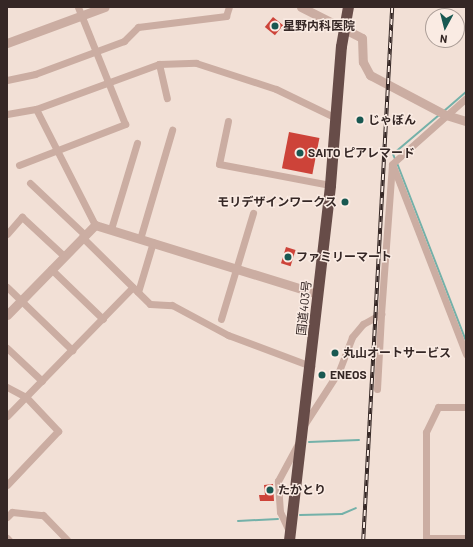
<!DOCTYPE html>
<meta charset="utf-8">
<style>
body{margin:0}
#map{position:relative;width:473px;height:547px;overflow:hidden;background:#f2e0d6;font-family:Barlow,"Noto Sans JP",sans-serif}
div>[style]{position:absolute}
.stream>*{height:2px;margin:-1px;padding:0 1px;transform-origin:1px;border-radius:1px;background:#74b1a9}
.building>*{inset:0;background:#cd4339;transform-origin:0 0}
.minor>*{height:7px;margin:-3.5px;padding:0 3.5px;transform-origin:3.5px;border-radius:3.5px;background:#cbada2}
.tertiary>*{height:9px;margin:-4.5px;padding:0 4.5px;transform-origin:4.5px;border-radius:4.5px;background:#cbada2}
.trunk>*{height:11px;margin:-5.5px;padding:0 5.5px;transform-origin:5.5px;border-radius:5.5px;background:#674c48}
.rail>*{height:3.5px;margin-top:-1.75px;transform-origin:0;background:repeating-linear-gradient(90deg,#faebe3 0 6px,#352725 0 12px);box-sizing:border-box;border-block:1px solid #352725}
.dots>*{width:11px;height:11px;translate:-50% -50%;box-sizing:border-box;border:2px solid #faebe3;border-radius:50%}
span{translate:-50% -50%;white-space:nowrap;text-align:center;line-height:1.15;-webkit-text-stroke:3px #faebe3;paint-order:stroke}
.poi-label{font-size:12px;color:#352725;font-weight:700}
.left{translate:0 -50%;text-align:left}
.right{translate:-100% -50%;text-align:right}
.street-label{font-size:12px;color:#352725}
.frame{position:absolute;inset:0;border:8px solid #352725;pointer-events:none}
.north{position:absolute;left:425px;top:8px;width:40px;height:40px;box-sizing:border-box;background:#faebe3;border:1px solid #ab9d97;border-radius:50%;rotate:187deg;font-size:11px;font-weight:700;line-height:16px;text-align:center;color:#352725}
.north::after{content:'';display:block;margin:auto;width:14px;height:18px;background:#185851;clip-path:polygon(50% 0,100% 100%,50% 72%,0 100%)}
</style>
<div id="map">
<div class="stream">
<i style="left:444px;top:111px;width:29px;rotate:-41deg"></i>
<i style="left:395px;top:159px;width:5px;rotate:-112deg"></i>
<i style="left:393px;top:154px;width:60px;rotate:-40.3deg"></i>
<i style="left:397px;top:163px;width:191px;rotate:68.8deg"></i>
<i style="left:309px;top:442px;width:50px;rotate:-2.3deg"></i>
<i style="left:300px;top:515px;width:42px;rotate:-1.4deg"></i>
<i style="left:342px;top:514px;width:15px;rotate:-23deg"></i>
<i style="left:238px;top:521px;width:40px;rotate:-2.9deg"></i>
</div>
<div class="building">
<i style="left:273px;top:17px;width:13px;height:13px;rotate:39deg"></i>
<i style="left:289px;top:132px;width:31px;height:37px;rotate:11deg"></i>
<i style="left:286px;top:247px;width:10px;height:17px;rotate:17deg"></i>
<i style="clip-path:polygon(273px 484px,274px 501px,260px 501px,259px 495px,265px 495px,264px 485px)"></i>
</div>
<div class="minor">
<i style="left:159px;top:64px;width:35px;rotate:77deg"></i>
<i style="left:7px;top:80px;width:29px;rotate:-12deg"></i>
<i style="left:35px;top:74px;width:95px;rotate:-20.3deg"></i>
<i style="left:124px;top:41px;width:20px;rotate:-45deg"></i>
<i style="left:138px;top:27px;width:89px;rotate:-7.1deg"></i>
<i style="left:226px;top:16px;width:9px;rotate:-72deg"></i>
<i style="left:36px;top:109px;width:130px;rotate:63deg"></i>
<i style="left:7px;top:114px;width:29px;rotate:-10deg"></i>
<i style="left:36px;top:109px;width:131px;rotate:-20.1deg"></i>
<i style="left:159px;top:64px;width:37px;rotate:-2deg"></i>
<i style="left:196px;top:63px;width:84px;rotate:18deg"></i>
<i style="left:276px;top:89px;width:67px;rotate:25.8deg"></i>
<i style="left:228px;top:121px;width:44px;rotate:101.8deg"></i>
<i style="left:219px;top:164px;width:113px;rotate:10.7deg"></i>
<i style="left:19px;top:165px;width:114px;rotate:-21.1deg"></i>
<i style="left:125px;top:124px;width:126px;rotate:-111.9deg"></i>
<i style="left:393px;top:166px;width:202px;rotate:68.8deg"></i>
<i style="left:30px;top:183px;width:76px;rotate:43.4deg"></i>
<i style="left:111px;top:229px;width:90px;rotate:-73.2deg"></i>
<i style="left:7px;top:234px;width:23px;rotate:-49deg"></i>
<i style="left:22px;top:217px;width:57px;rotate:42.9deg"></i>
<i style="left:82px;top:237px;width:95px;rotate:44.6deg"></i>
<i style="left:150px;top:304px;width:22px;rotate:3deg"></i>
<i style="left:172px;top:305px;width:64px;rotate:28.2deg"></i>
<i style="left:228px;top:335px;width:89px;rotate:20.5deg"></i>
<i style="left:140px;top:239px;width:114px;rotate:-73.6deg"></i>
<i style="left:51px;top:269px;width:72px;rotate:43.9deg"></i>
<i style="left:7px;top:287px;width:91px;rotate:44.1deg"></i>
<i style="left:138px;top:292px;width:52px;rotate:-73.3deg"></i>
<i style="left:221px;top:319px;width:111px;rotate:-73.2deg"></i>
<i style="left:7px;top:348px;width:48px;rotate:43.3deg"></i>
<i style="left:7px;top:387px;width:21px;rotate:28deg"></i>
<i style="left:26px;top:397px;width:47px;rotate:46.7deg"></i>
<i style="left:58px;top:431px;width:74px;rotate:133.4deg"></i>
<i style="left:377px;top:389px;width:75px;rotate:-86.9deg"></i>
<i style="left:7px;top:416px;width:180px;rotate:-45.7deg"></i>
<i style="left:304px;top:425px;width:64px;rotate:-57.1deg"></i>
<i style="left:339px;top:371px;width:36px;rotate:-69deg"></i>
<i style="left:352px;top:337px;width:17px;rotate:-50deg"></i>
<i style="left:363px;top:324px;width:21px;rotate:-29deg"></i>
<i style="left:381px;top:314px;width:150px;rotate:-85.8deg"></i>
<i style="left:392px;top:164px;width:99px;rotate:-41.7deg"></i>
<i style="left:7px;top:517px;width:7px;rotate:-45deg"></i>
<i style="left:12px;top:512px;width:31px;rotate:6deg"></i>
<i style="left:43px;top:515px;width:35px;rotate:46deg"></i>
<i style="left:289px;top:531px;width:21px;rotate:-115deg"></i>
<i style="left:280px;top:512px;width:31px;rotate:-94deg"></i>
<i style="left:278px;top:481px;width:47px;rotate:-61.8deg"></i>
<i style="left:7px;top:538px;width:3px;rotate:45deg"></i>
<i style="left:426px;top:538px;width:40px"></i>
<i style="left:426px;top:540px;width:108px;rotate:-90deg"></i>
<i style="left:426px;top:432px;width:28px;rotate:-64deg"></i>
<i style="left:438px;top:407px;width:28px"></i>
</div>
<div class="tertiary">
<i style="left:301px;top:7px;width:68px;rotate:26.9deg"></i>
<i style="left:362px;top:38px;width:24px;rotate:88deg"></i>
<i style="left:363px;top:62px;width:15px;rotate:62deg"></i>
<i style="left:370px;top:75px;width:86px;rotate:27.8deg"></i>
<i style="left:446px;top:115px;width:21px;rotate:17deg"></i>
<i style="left:7px;top:43px;width:104px;rotate:-20.2deg"></i>
<i style="left:7px;top:315px;width:126px;rotate:-45.6deg"></i>
<i style="left:95px;top:225px;width:233px;rotate:17.2deg"></i>
</div>
<div class="trunk">
<i style="left:289px;top:540px;width:357px;rotate:-83.4deg"></i>
<i style="left:330px;top:185px;width:139px;rotate:-85.5deg"></i>
<i style="left:341px;top:46px;width:40px;rotate:-80deg"></i>
</div>
<div class="rail">
<i style="left:363px;top:540px;width:534px;rotate:-86.89deg"></i>
</div>
<div class="dots">
<i style="left:275px;top:26px;background:#185851"></i>
<i style="left:360px;top:120px;background:#185851"></i>
<i style="left:300px;top:153px;background:#185851"></i>
<i style="left:345px;top:202px;background:#185851"></i>
<i style="left:288px;top:257px;background:#185851"></i>
<i style="left:335px;top:353px;background:#185851"></i>
<i style="left:322px;top:375px;background:#185851"></i>
<i style="left:270px;top:490px;background:#185851"></i>
</div>
<div class="poi-label">
<span class="left" style="left:283px;top:26px">星野内科医院</span>
<span class="left" style="left:368px;top:120px">じゃぼん</span>
<span class="left" style="left:308px;top:153px">SAITO ピアレマード</span>
<span class="right" style="left:337px;top:202px">モリデザインワークス</span>
<span class="left" style="left:296px;top:257px">ファミリーマート</span>
<span class="left" style="left:343px;top:353px">丸山オートサービス</span>
<span class="left" style="left:330px;top:375px">ENEOS</span>
<span class="left" style="left:278px;top:490px">たかとり</span>
</div>
<div class="street-label">
<span style="left:304px;top:308px;rotate:-84deg">国道403号</span>
</div>
<div class="frame"></div>
<div class="north">N</div>
</div>
